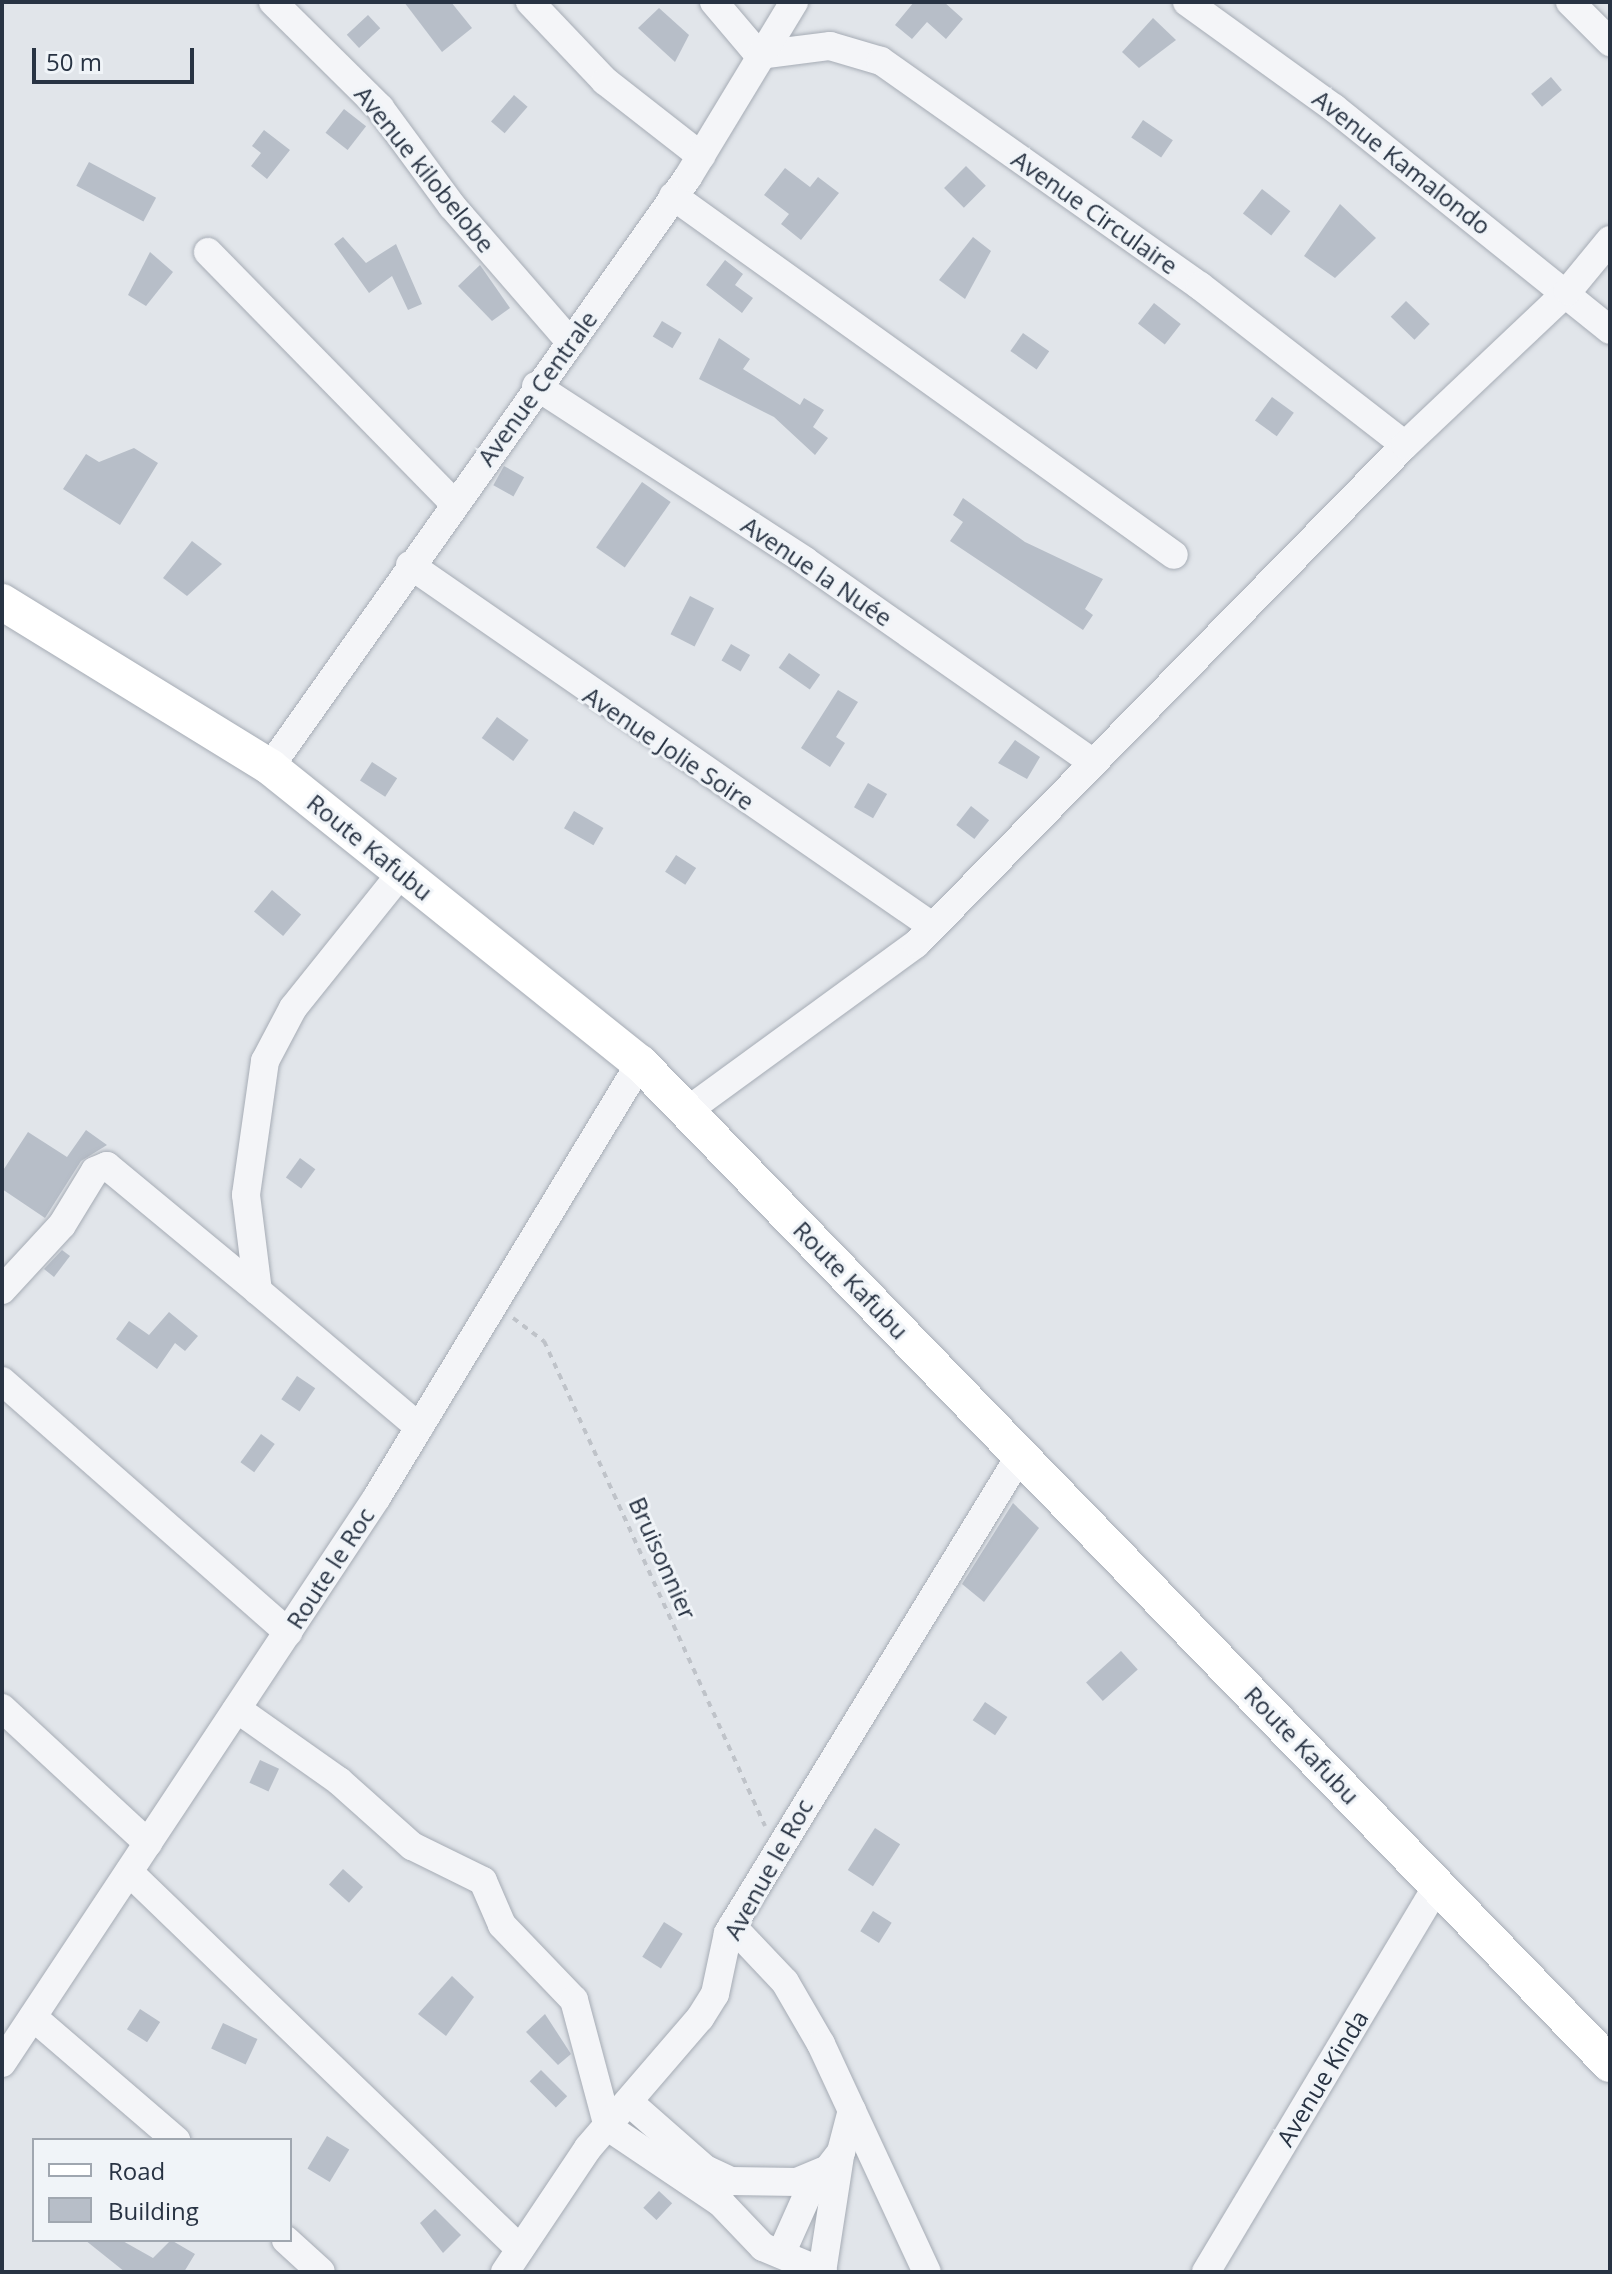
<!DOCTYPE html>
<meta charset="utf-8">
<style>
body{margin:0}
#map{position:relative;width:1612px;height:2274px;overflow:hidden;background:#e1e5ea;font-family:"Open Sans",sans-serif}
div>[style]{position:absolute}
.building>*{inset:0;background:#b7bec8;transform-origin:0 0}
.path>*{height:4px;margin-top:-2px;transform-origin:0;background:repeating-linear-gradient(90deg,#bfc3c9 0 6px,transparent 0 12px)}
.roads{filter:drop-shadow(0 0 2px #a6acb5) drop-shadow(0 0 2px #a6acb5)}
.minor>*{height:28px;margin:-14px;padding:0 14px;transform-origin:14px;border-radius:14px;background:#f4f5f8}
.major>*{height:36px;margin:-18px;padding:0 18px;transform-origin:18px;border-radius:18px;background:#fff}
span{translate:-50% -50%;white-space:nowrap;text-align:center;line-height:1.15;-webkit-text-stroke:6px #f0f4f8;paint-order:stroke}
.street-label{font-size:24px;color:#283343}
.frame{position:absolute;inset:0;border:4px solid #283343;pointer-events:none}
.legend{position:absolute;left:32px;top:2138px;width:260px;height:104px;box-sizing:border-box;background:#f0f4f8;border:2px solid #a0a7b0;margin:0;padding:10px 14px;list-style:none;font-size:24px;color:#283343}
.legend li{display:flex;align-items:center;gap:16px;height:40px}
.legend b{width:40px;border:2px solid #a0a7b0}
.scale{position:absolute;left:32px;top:48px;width:162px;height:36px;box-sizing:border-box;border:4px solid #283343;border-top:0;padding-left:10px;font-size:24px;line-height:28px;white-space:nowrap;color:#283343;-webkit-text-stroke:6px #f0f4f8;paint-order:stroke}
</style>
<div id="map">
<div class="building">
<i style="clip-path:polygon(404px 2px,451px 2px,472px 28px,442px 52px)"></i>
<i style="clip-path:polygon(914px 2px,944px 2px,963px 19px,946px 39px,927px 22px,912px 39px,895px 25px)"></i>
<i style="clip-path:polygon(659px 8px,689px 35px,675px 62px,638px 28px)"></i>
<i style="left:368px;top:15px;width:18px;height:29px;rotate:47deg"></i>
<i style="clip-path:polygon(1153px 18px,1176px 40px,1139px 68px,1122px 52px)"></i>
<i style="left:1551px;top:77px;width:17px;height:26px;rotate:50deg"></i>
<i style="left:514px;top:95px;width:18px;height:35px;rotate:41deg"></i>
<i style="left:344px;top:109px;width:28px;height:30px;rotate:38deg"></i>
<i style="left:1143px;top:120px;width:36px;height:21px;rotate:34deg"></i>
<i style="clip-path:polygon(264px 130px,290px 150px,267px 179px,251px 166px,261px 153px,252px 146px)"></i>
<i style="left:89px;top:162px;width:76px;height:27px;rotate:28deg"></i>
<i style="left:966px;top:166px;width:28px;height:31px;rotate:45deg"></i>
<i style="clip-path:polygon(785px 168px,810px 187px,818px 177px,839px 193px,801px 240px,781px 224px,789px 214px,764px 195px)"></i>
<i style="left:1262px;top:189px;width:36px;height:31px;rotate:38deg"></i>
<i style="clip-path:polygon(1340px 204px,1376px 238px,1335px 278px,1304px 256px)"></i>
<i style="clip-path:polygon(343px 237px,366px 263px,396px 244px,422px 304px,408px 310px,392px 276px,369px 293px,334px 244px)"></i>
<i style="clip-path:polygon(973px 237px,991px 251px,965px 299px,939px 280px)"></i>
<i style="clip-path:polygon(150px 252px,173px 272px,146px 306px,128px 295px)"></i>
<i style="clip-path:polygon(725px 260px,743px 274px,735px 285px,753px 298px,742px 313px,706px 285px)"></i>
<i style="clip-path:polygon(480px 265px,510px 308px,492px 321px,458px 286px)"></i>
<i style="left:1406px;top:301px;width:33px;height:22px;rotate:44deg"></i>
<i style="left:1154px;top:303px;width:34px;height:26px;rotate:38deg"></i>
<i style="left:662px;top:321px;width:23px;height:18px;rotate:31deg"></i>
<i style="left:1023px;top:333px;width:32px;height:22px;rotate:35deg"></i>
<i style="clip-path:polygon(719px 338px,750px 359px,743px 369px,800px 405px,804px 398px,824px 410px,813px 427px,828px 438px,815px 455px,774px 417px,699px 379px)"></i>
<i style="left:1272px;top:397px;width:27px;height:29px;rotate:36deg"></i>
<i style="clip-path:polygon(134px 448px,158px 463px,120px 525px,63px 489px,86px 454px,99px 462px)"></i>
<i style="left:504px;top:466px;width:23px;height:22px;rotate:29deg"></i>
<i style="left:642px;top:482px;width:35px;height:80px;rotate:35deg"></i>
<i style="clip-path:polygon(963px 498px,1025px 542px,1103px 579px,1085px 609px,1093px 615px,1083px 630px,950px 541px,963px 522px,953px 515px)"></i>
<i style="clip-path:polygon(192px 541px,222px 564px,187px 596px,163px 578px)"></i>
<i style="left:690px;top:596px;width:27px;height:43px;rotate:27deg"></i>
<i style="left:731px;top:644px;width:22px;height:19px;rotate:30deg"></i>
<i style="left:789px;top:653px;width:38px;height:18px;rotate:35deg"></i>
<i style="clip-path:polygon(838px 690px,858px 702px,836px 737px,845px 743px,830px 767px,801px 748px)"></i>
<i style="left:497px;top:717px;width:39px;height:26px;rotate:36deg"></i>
<i style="clip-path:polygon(1015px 740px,1040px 757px,1027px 779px,998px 763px)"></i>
<i style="left:372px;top:762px;width:30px;height:22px;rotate:33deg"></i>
<i style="left:868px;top:783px;width:22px;height:28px;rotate:30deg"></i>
<i style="left:971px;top:806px;width:23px;height:24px;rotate:38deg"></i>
<i style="left:574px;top:811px;width:34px;height:20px;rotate:30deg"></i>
<i style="left:676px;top:855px;width:24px;height:20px;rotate:33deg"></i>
<i style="left:272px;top:890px;width:38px;height:28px;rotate:40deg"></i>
<i style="clip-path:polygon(86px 1130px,107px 1145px,81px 1161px,45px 1218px,2px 1189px,2px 1172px,28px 1132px,67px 1157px)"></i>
<i style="left:300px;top:1158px;width:19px;height:24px;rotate:36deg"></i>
<i style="clip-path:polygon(62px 1250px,70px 1256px,54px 1277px,44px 1269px)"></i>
<i style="clip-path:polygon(169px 1312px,198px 1336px,185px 1351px,175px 1343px,157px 1369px,116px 1339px,129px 1321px,149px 1335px)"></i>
<i style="left:297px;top:1376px;width:22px;height:28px;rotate:34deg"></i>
<i style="left:261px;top:1434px;width:17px;height:35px;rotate:36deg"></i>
<i style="clip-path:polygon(1013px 1503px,1039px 1528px,984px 1602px,962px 1584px)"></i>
<i style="left:1121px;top:1651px;width:25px;height:47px;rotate:48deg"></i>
<i style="left:985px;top:1702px;width:27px;height:22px;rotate:34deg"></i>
<i style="left:260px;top:1760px;width:21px;height:25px;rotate:25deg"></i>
<i style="left:875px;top:1828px;width:30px;height:50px;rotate:33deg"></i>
<i style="left:343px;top:1869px;width:27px;height:21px;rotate:42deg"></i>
<i style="left:873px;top:1911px;width:22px;height:24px;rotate:32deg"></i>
<i style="left:664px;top:1922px;width:22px;height:41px;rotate:32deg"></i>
<i style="clip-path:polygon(452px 1976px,474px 1997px,446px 2036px,418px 2014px)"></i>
<i style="left:140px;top:2009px;width:24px;height:24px;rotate:33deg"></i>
<i style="clip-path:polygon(545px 2014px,571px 2054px,558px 2065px,526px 2032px)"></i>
<i style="left:223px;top:2023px;width:38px;height:28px;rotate:25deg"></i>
<i style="left:541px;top:2070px;width:37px;height:16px;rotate:45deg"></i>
<i style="left:327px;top:2136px;width:26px;height:38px;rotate:31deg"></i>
<i style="left:659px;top:2191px;width:18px;height:23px;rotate:43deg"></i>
<i style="clip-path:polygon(435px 2209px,461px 2235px,443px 2253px,420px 2223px)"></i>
<i style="clip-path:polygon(85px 2240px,121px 2240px,153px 2258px,171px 2240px,195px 2254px,184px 2272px,125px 2272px)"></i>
</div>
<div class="path">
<i style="left:513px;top:1318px;width:39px;rotate:37deg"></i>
<i style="left:544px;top:1341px;width:533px;rotate:65.5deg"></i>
</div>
<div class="roads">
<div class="minor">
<i style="left:273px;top:2px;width:151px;rotate:44.7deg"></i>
<i style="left:380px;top:108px;width:122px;rotate:53.7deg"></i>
<i style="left:452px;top:206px;width:181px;rotate:49deg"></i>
<i style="left:530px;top:2px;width:109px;rotate:46.5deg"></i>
<i style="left:605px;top:81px;width:122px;rotate:38deg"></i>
<i style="left:714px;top:2px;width:70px;rotate:49.7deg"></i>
<i style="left:759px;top:55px;width:72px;rotate:-7.2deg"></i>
<i style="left:830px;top:46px;width:53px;rotate:16.4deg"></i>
<i style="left:881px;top:61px;width:390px;rotate:35.2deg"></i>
<i style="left:1200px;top:286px;width:259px;rotate:37.8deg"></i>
<i style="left:1187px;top:2px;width:181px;rotate:35.8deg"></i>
<i style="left:1334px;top:108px;width:354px;rotate:38.8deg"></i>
<i style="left:1570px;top:2px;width:57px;rotate:45deg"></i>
<i style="left:673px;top:196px;width:616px;rotate:35.62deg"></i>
<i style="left:208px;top:252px;width:353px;rotate:45.6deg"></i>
<i style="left:536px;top:386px;width:321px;rotate:33deg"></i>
<i style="left:805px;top:561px;width:352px;rotate:35deg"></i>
<i style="left:410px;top:565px;width:635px;rotate:34.67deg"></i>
<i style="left:270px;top:767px;width:723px;rotate:-54.68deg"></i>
<i style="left:688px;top:177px;width:205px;rotate:-58.8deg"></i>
<i style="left:402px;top:872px;width:174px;rotate:128.7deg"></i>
<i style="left:293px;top:1008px;width:60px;rotate:117.8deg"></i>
<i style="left:265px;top:1061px;width:135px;rotate:98.1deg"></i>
<i style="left:246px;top:1195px;width:97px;rotate:82.9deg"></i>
<i style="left:258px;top:1291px;width:211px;rotate:40.2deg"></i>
<i style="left:687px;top:1111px;width:283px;rotate:-36.1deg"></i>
<i style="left:916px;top:944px;width:699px;rotate:-45.58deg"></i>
<i style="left:1405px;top:445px;width:224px;rotate:-43.4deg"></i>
<i style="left:1568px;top:291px;width:66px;rotate:-50.5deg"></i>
<i style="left:2px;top:1290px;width:88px;rotate:-47.3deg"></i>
<i style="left:62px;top:1225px;width:63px;rotate:-58.6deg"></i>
<i style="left:95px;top:1171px;width:13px;rotate:-23deg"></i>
<i style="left:107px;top:1166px;width:196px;rotate:39.6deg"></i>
<i style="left:2px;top:1381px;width:381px;rotate:41.3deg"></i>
<i style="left:2px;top:1708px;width:199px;rotate:42.8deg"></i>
<i style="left:237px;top:1709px;width:125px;rotate:35.2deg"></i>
<i style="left:339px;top:1781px;width:98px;rotate:41.7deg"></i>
<i style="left:412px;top:1846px;width:79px;rotate:26.2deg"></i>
<i style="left:483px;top:1881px;width:48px;rotate:66.6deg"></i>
<i style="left:502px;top:1925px;width:104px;rotate:46.2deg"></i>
<i style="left:574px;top:2000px;width:131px;rotate:75deg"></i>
<i style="left:608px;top:2127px;width:136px;rotate:33.9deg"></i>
<i style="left:721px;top:2203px;width:61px;rotate:46.3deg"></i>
<i style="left:763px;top:2247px;width:65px;rotate:22.6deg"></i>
<i style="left:129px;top:1872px;width:543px;rotate:43.96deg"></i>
<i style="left:732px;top:1926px;width:77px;rotate:46.6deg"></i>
<i style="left:785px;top:1982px;width:72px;rotate:59.9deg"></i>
<i style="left:821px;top:2044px;width:251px;rotate:65.1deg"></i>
<i style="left:33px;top:2017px;width:189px;rotate:40.7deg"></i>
<i style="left:2px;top:2063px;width:679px;rotate:-56.47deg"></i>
<i style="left:377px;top:1497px;width:507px;rotate:-58.78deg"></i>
<i style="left:630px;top:2103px;width:100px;rotate:41.3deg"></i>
<i style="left:705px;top:2169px;width:29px;rotate:25deg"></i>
<i style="left:731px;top:2181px;width:66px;rotate:0.9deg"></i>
<i style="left:797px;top:2182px;width:28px;rotate:-23deg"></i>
<i style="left:286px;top:2240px;width:47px;rotate:42.4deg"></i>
<i style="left:781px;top:2254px;width:64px;rotate:-65.9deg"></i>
<i style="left:807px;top:2196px;width:56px;rotate:-52.3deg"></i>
<i style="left:841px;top:2152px;width:43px;rotate:-75.3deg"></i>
<i style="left:505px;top:2272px;width:149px;rotate:-56.2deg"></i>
<i style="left:588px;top:2148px;width:172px;rotate:-49.3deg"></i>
<i style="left:700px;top:2018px;width:28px;rotate:-58deg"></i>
<i style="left:715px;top:1994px;width:62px;rotate:-78deg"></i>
<i style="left:728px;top:1933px;width:562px;rotate:-58.55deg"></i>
<i style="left:822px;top:2272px;width:117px;rotate:-81.2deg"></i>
<i style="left:1206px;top:2272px;width:452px;rotate:-59.1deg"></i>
</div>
<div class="major">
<i style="left:2px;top:602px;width:315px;rotate:31.6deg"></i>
<i style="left:270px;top:767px;width:474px;rotate:38.7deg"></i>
<i style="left:640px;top:1063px;width:1394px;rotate:45.9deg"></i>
</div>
</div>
<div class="street-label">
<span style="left:1402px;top:162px;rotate:38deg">Avenue Kamalondo</span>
<span style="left:425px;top:169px;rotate:51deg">Avenue kilobelobe</span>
<span style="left:1095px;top:212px;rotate:35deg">Avenue Circulaire</span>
<span style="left:537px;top:388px;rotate:-54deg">Avenue Centrale</span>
<span style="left:817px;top:571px;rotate:34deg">Avenue la Nuée</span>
<span style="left:669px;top:748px;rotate:34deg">Avenue Jolie Soire</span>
<span style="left:370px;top:847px;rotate:39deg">Route Kafubu</span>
<span style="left:851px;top:1280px;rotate:46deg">Route Kafubu</span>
<span style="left:663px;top:1558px;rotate:66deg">Bruisonnier</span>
<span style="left:330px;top:1568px;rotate:-57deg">Route le Roc</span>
<span style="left:1302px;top:1745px;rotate:46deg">Route Kafubu</span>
<span style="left:768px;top:1869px;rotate:-61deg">Avenue le Roc</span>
<span style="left:1322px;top:2078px;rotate:-59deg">Avenue Kinda</span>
</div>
<div class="frame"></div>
<ul class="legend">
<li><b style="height:10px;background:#fff"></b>Road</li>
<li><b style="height:22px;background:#b7bec8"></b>Building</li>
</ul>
<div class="scale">50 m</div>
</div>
